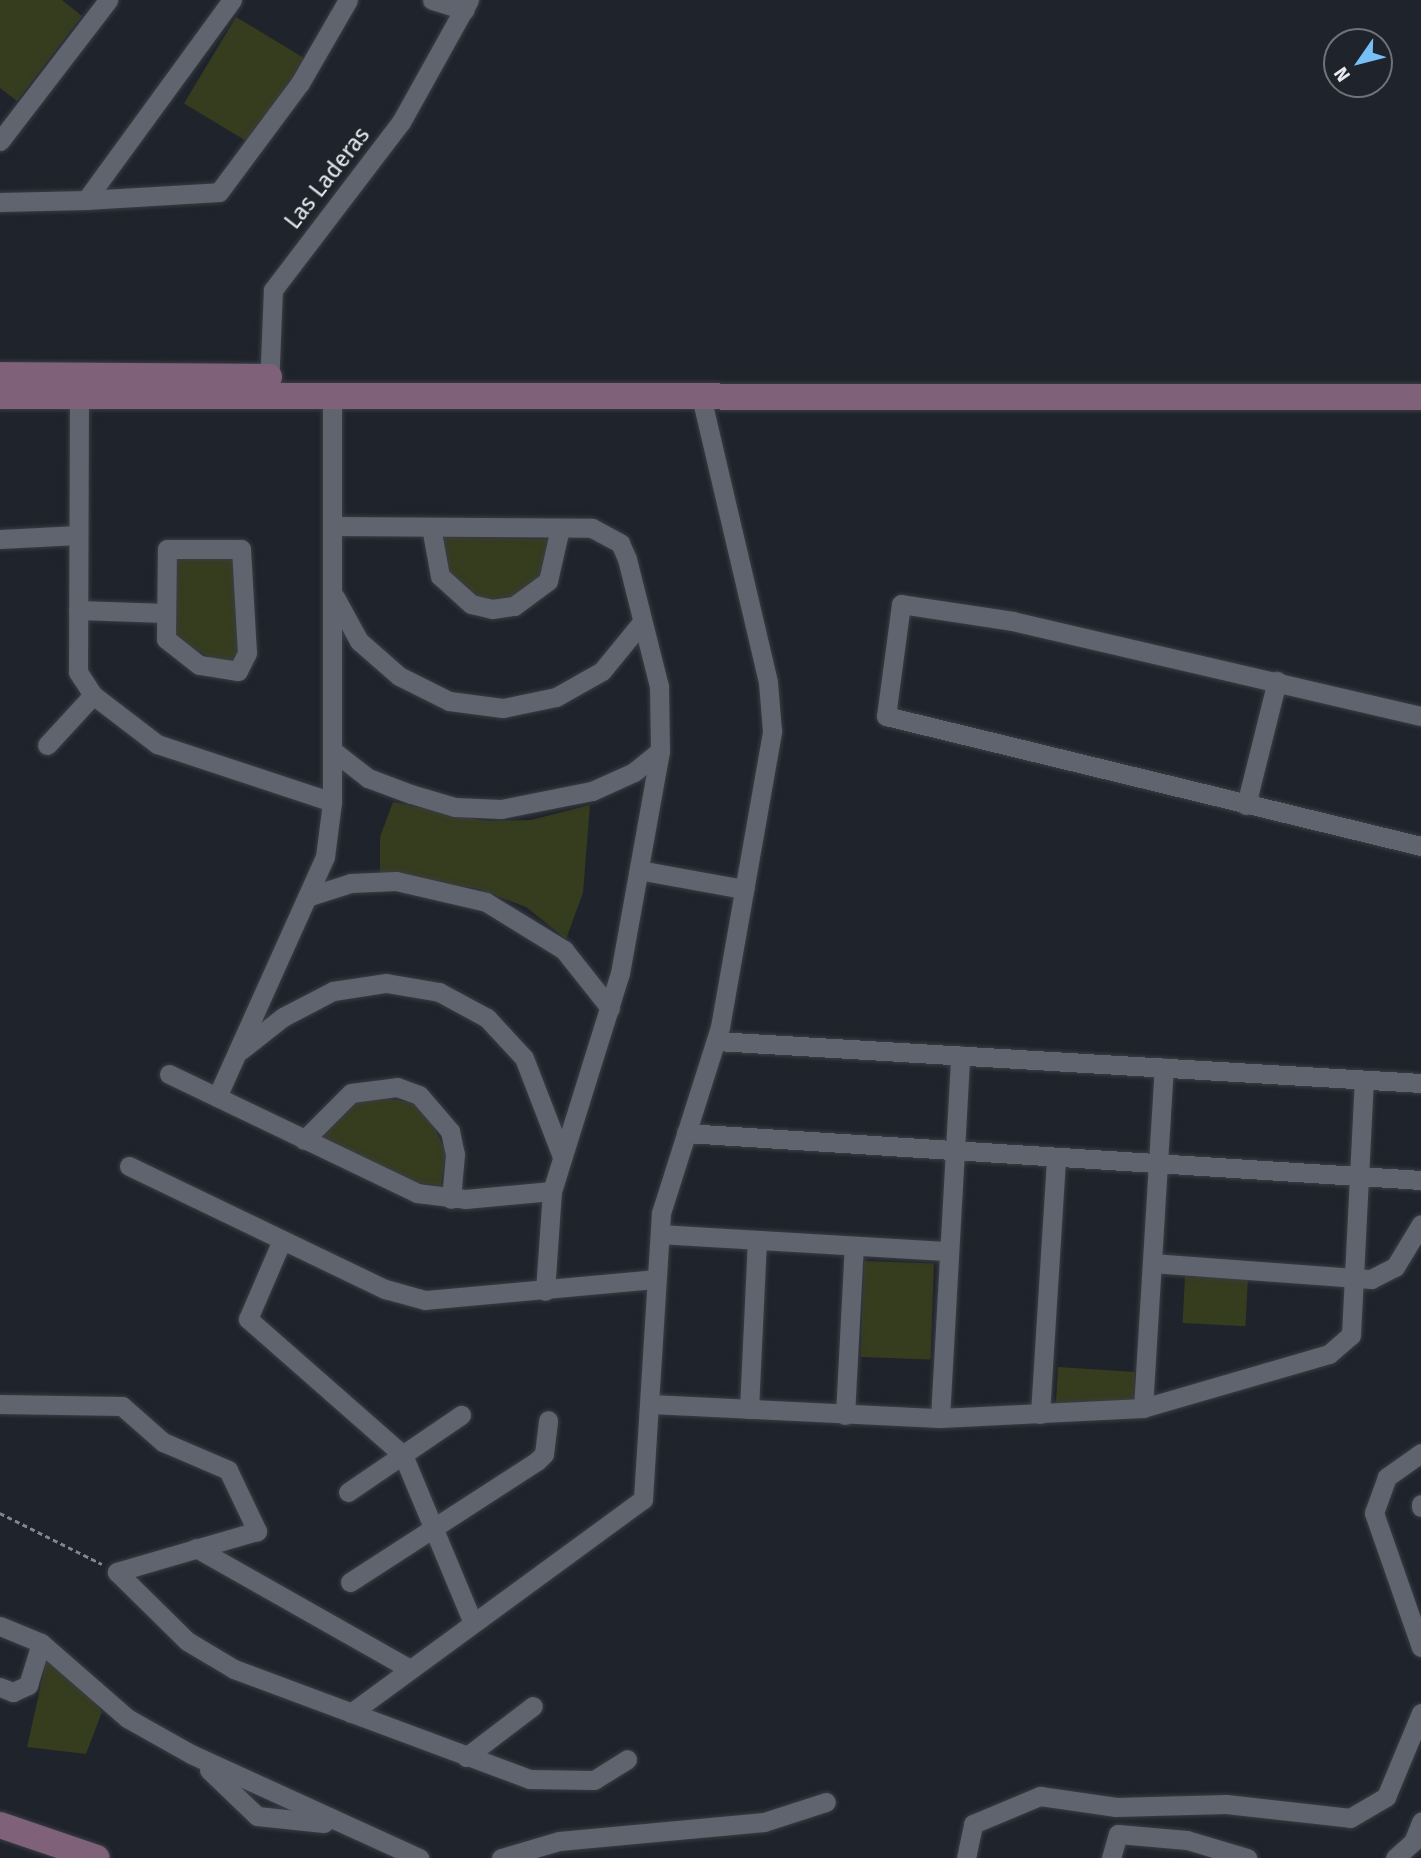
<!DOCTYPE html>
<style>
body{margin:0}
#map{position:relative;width:1421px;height:1858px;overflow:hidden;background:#1f232b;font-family:"Fira Sans",sans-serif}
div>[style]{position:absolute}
.green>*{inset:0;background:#363c1e;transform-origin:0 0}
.path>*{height:2.5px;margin-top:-1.25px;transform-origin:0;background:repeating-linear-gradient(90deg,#83868d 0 5px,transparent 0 8.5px)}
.roads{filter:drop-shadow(0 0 2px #3a3d43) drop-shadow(0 0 2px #3a3d43)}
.street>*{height:19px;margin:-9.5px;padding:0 9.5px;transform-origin:9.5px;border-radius:9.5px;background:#60646e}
.secondary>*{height:26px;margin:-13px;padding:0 13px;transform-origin:13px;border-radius:13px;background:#7f617a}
span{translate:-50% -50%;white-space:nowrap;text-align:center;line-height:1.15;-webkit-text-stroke:7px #1f232b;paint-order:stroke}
.street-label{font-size:23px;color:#e7e9ef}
.north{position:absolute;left:1323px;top:28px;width:70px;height:70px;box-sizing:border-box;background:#1f232b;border:2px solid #6f7279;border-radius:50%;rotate:235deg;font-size:19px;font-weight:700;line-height:28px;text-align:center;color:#e7e9ef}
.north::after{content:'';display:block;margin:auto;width:24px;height:32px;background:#77c0f7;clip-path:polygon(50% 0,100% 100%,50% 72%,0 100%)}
</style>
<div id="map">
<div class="green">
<i style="clip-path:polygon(0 0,62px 0,82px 16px,17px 101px,0 88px)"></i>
<i style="left:236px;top:17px;width:79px;height:101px;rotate:31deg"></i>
<i style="clip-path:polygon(440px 537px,552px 539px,543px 575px,513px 597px,494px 600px,475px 596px,448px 572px)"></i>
<i style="clip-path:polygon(239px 553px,239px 659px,225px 667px,172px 635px,172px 554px)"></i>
<i style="clip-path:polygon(393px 802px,485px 821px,531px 820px,590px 805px,583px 893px,566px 939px,526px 907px,478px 889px,380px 873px,380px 837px)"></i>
<i style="clip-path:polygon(370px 1096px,410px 1102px,427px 1114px,446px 1151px,441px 1186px,412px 1182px,320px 1137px,349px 1104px)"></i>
<i style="left:864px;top:1261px;width:70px;height:96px;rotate:2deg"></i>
<i style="left:1185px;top:1276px;width:63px;height:47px;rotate:3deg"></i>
<i style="clip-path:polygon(1058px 1367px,1135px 1372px,1134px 1413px,1055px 1419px)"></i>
<i style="clip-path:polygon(47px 1658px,73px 1674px,102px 1712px,86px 1754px,27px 1747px)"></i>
</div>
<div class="path">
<i style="left:0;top:1513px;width:114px;rotate:26.6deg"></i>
</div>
<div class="roads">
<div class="street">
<i style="left:432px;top:0;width:34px;rotate:17deg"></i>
<i style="left:0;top:141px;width:178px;rotate:-52.5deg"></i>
<i style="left:86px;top:200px;width:133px;rotate:-3.4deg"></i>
<i style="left:219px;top:192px;width:136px;rotate:-53.4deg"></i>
<i style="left:300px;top:83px;width:96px;rotate:-60deg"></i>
<i style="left:0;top:202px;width:86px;rotate:-1.3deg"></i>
<i style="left:86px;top:200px;width:248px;rotate:-53.9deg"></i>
<i style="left:269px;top:388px;width:98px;rotate:-87.7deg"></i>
<i style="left:273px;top:290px;width:211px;rotate:-52.7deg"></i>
<i style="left:401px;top:122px;width:140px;rotate:-60.9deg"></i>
<i style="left:79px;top:396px;width:276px;rotate:90.2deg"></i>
<i style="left:78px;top:672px;width:27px;rotate:57deg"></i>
<i style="left:93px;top:695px;width:81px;rotate:37.4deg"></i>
<i style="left:157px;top:744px;width:184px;rotate:18.3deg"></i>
<i style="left:332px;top:526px;width:260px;rotate:0.4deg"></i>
<i style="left:592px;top:528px;width:32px;rotate:28deg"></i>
<i style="left:620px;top:543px;width:17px;rotate:66deg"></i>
<i style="left:627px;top:559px;width:131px;rotate:75.9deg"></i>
<i style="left:659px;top:686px;width:65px;rotate:89.1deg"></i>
<i style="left:660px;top:751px;width:226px;rotate:100.2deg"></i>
<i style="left:620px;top:973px;width:228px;rotate:107.3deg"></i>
<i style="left:552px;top:1191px;width:100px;rotate:94deg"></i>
<i style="left:431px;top:527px;width:50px;rotate:79.6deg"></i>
<i style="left:440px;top:576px;width:42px;rotate:42.1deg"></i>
<i style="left:471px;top:604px;width:22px;rotate:13deg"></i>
<i style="left:492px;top:609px;width:22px;rotate:-8deg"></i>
<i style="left:514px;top:606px;width:42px;rotate:-36.3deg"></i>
<i style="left:548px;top:581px;width:54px;rotate:-77.2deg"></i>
<i style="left:0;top:539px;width:78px;rotate:-2.9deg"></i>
<i style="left:167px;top:549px;width:74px"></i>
<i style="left:241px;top:549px;width:104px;rotate:86.7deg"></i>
<i style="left:247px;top:653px;width:20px;rotate:117deg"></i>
<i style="left:238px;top:671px;width:39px;rotate:-171deg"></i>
<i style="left:199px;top:665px;width:42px;rotate:-141.8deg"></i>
<i style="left:166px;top:639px;width:90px;rotate:-89.4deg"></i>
<i style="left:335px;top:597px;width:50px;rotate:61.4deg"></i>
<i style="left:359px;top:641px;width:53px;rotate:41.2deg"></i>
<i style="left:399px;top:676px;width:56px;rotate:26.6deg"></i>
<i style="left:449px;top:701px;width:54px;rotate:7.4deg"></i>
<i style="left:503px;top:708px;width:54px;rotate:-11.7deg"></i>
<i style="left:556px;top:697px;width:53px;rotate:-29.5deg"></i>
<i style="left:602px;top:671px;width:63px;rotate:-50.8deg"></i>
<i style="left:78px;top:610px;width:88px;rotate:2deg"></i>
<i style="left:1421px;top:716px;width:419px;rotate:-166.9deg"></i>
<i style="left:1013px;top:621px;width:113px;rotate:-171.4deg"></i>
<i style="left:901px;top:604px;width:113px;rotate:97.6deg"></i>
<i style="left:886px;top:716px;width:551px;rotate:13.66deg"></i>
<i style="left:47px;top:745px;width:68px;rotate:-47.4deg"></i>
<i style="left:332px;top:750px;width:46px;rotate:37.9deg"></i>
<i style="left:368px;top:778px;width:46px;rotate:20.4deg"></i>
<i style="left:411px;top:794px;width:46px;rotate:16.5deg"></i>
<i style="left:455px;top:807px;width:46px;rotate:2.5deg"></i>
<i style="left:501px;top:809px;width:93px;rotate:-11.2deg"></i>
<i style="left:592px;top:791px;width:46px;rotate:-24.3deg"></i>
<i style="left:634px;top:772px;width:33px;rotate:-39deg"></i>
<i style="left:1246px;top:805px;width:128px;rotate:-76deg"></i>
<i style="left:639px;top:870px;width:107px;rotate:10.3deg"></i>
<i style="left:307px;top:897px;width:46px;rotate:-17.7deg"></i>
<i style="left:351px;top:883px;width:45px;rotate:-2.5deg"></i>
<i style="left:396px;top:881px;width:92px;rotate:13.1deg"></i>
<i style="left:486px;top:902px;width:92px;rotate:31.6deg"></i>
<i style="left:564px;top:950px;width:74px;rotate:51.6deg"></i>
<i style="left:716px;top:1041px;width:706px;rotate:3.41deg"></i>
<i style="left:241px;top:1050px;width:53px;rotate:-38.2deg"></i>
<i style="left:283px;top:1017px;width:56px;rotate:-27.5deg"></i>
<i style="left:333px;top:991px;width:54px;rotate:-8.6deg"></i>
<i style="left:386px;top:983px;width:54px;rotate:9.6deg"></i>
<i style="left:439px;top:992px;width:55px;rotate:28.4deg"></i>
<i style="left:487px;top:1018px;width:54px;rotate:47.2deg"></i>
<i style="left:524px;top:1058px;width:103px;rotate:68.9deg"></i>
<i style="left:169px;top:1074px;width:275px;rotate:25.6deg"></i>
<i style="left:417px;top:1193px;width:48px;rotate:7.1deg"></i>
<i style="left:465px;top:1199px;width:87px;rotate:-5.3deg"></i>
<i style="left:217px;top:1097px;width:263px;rotate:-65.8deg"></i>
<i style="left:325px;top:857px;width:55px;rotate:-82.7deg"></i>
<i style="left:332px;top:802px;width:406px;rotate:-90deg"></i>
<i style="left:686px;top:1133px;width:737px;rotate:3.66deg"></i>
<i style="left:304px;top:1140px;width:66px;rotate:-45deg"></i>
<i style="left:351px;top:1093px;width:46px;rotate:-7.4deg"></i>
<i style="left:397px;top:1087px;width:23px;rotate:20deg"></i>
<i style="left:419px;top:1095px;width:48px;rotate:49.3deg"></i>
<i style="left:450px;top:1131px;width:24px;rotate:78deg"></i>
<i style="left:455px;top:1154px;width:45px;rotate:95.1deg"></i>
<i style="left:129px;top:1166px;width:284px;rotate:25.7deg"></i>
<i style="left:385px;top:1289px;width:41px;rotate:15.4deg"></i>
<i style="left:425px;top:1300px;width:232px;rotate:-5.2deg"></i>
<i style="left:660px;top:1234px;width:289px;rotate:3.4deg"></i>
<i style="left:282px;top:1240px;width:86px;rotate:113.3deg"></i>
<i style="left:248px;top:1319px;width:206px;rotate:41.3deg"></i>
<i style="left:403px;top:1455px;width:180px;rotate:67.4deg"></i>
<i style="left:1152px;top:1263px;width:220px;rotate:4.2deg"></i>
<i style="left:1371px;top:1279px;width:27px;rotate:-27deg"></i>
<i style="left:1395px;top:1267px;width:50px;rotate:-58.8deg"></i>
<i style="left:0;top:1404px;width:122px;rotate:0.9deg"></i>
<i style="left:122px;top:1406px;width:55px;rotate:41.3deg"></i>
<i style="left:163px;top:1442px;width:71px;rotate:23.3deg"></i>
<i style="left:228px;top:1470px;width:68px;rotate:64.6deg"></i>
<i style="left:257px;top:1531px;width:146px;rotate:163.7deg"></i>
<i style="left:117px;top:1572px;width:98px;rotate:44.6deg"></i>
<i style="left:187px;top:1641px;width:55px;rotate:30.8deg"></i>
<i style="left:234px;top:1669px;width:315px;rotate:20.4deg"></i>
<i style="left:529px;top:1779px;width:65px;rotate:0.9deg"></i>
<i style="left:594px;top:1780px;width:39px;rotate:-32deg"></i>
<i style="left:651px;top:1404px;width:289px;rotate:2.8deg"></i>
<i style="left:940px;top:1418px;width:203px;rotate:-2.8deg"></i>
<i style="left:1143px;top:1408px;width:194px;rotate:-16.2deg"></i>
<i style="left:1329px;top:1354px;width:29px;rotate:-41deg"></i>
<i style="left:1351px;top:1335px;width:255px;rotate:-87.1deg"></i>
<i style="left:1143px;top:1408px;width:341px;rotate:-86.5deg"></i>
<i style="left:749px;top:1409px;width:169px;rotate:-87.3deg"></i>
<i style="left:1040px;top:1414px;width:257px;rotate:-86.4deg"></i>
<i style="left:845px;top:1415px;width:169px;rotate:-87deg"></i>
<i style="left:940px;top:1418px;width:363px;rotate:-86.8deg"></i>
<i style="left:1421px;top:1453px;width:42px;rotate:144.8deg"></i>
<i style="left:1387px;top:1477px;width:38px;rotate:110deg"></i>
<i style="left:1374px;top:1513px;width:142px;rotate:70.7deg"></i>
<i style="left:348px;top:1492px;width:137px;rotate:-34.3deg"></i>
<i style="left:1421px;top:1504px;width:3px;rotate:90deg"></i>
<i style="left:196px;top:1548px;width:246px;rotate:29.5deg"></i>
<i style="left:350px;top:1582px;width:223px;rotate:-32.9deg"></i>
<i style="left:537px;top:1461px;width:10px;rotate:-45deg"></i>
<i style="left:544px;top:1454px;width:34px;rotate:-83deg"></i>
<i style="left:0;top:1626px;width:44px;rotate:22.5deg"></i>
<i style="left:41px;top:1643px;width:114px;rotate:41.1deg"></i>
<i style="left:127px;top:1718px;width:73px;rotate:29.4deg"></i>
<i style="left:191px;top:1754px;width:251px;rotate:24.5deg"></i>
<i style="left:0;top:1687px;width:14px;rotate:21deg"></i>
<i style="left:13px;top:1692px;width:17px;rotate:-25deg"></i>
<i style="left:28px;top:1685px;width:44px;rotate:-72.8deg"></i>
<i style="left:351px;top:1713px;width:362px;rotate:-36.2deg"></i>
<i style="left:643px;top:1499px;width:287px;rotate:-86.4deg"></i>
<i style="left:661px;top:1213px;width:195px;rotate:-72.4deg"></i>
<i style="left:720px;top:1027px;width:301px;rotate:-80deg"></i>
<i style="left:772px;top:731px;width:49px;rotate:-94.7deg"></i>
<i style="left:768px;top:682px;width:293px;rotate:-103.2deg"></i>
<i style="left:466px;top:1757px;width:84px;rotate:-37.3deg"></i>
<i style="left:209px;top:1770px;width:66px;rotate:43.8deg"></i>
<i style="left:257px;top:1816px;width:67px;rotate:6deg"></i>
<i style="left:501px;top:1858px;width:60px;rotate:-16.3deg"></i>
<i style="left:559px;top:1841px;width:206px;rotate:-5.3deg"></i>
<i style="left:764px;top:1822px;width:65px;rotate:-17.9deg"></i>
<i style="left:966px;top:1858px;width:35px;rotate:-78deg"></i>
<i style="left:973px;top:1824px;width:73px;rotate:-22.7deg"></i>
<i style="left:1040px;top:1796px;width:77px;rotate:8.2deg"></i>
<i style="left:1116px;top:1807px;width:110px;rotate:-1.6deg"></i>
<i style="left:1226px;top:1804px;width:125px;rotate:6.4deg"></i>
<i style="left:1350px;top:1818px;width:42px;rotate:-30.3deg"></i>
<i style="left:1386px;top:1797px;width:91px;rotate:-67.4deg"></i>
<i style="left:1111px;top:1858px;width:25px;rotate:-74deg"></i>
<i style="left:1118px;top:1834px;width:69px;rotate:5deg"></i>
<i style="left:1187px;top:1840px;width:63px;rotate:16.7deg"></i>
<i style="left:1395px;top:1858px;width:24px;rotate:-42deg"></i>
<i style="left:1413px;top:1842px;width:22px;rotate:-68deg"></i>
</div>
<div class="secondary">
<i style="left:0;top:375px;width:269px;rotate:0.4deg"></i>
<i style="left:0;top:396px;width:1421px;rotate:0.04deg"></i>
<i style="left:0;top:1825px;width:102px;rotate:18.8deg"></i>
</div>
</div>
<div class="street-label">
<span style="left:327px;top:178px;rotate:-52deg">Las Laderas</span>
</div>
<div class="north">N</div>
</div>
